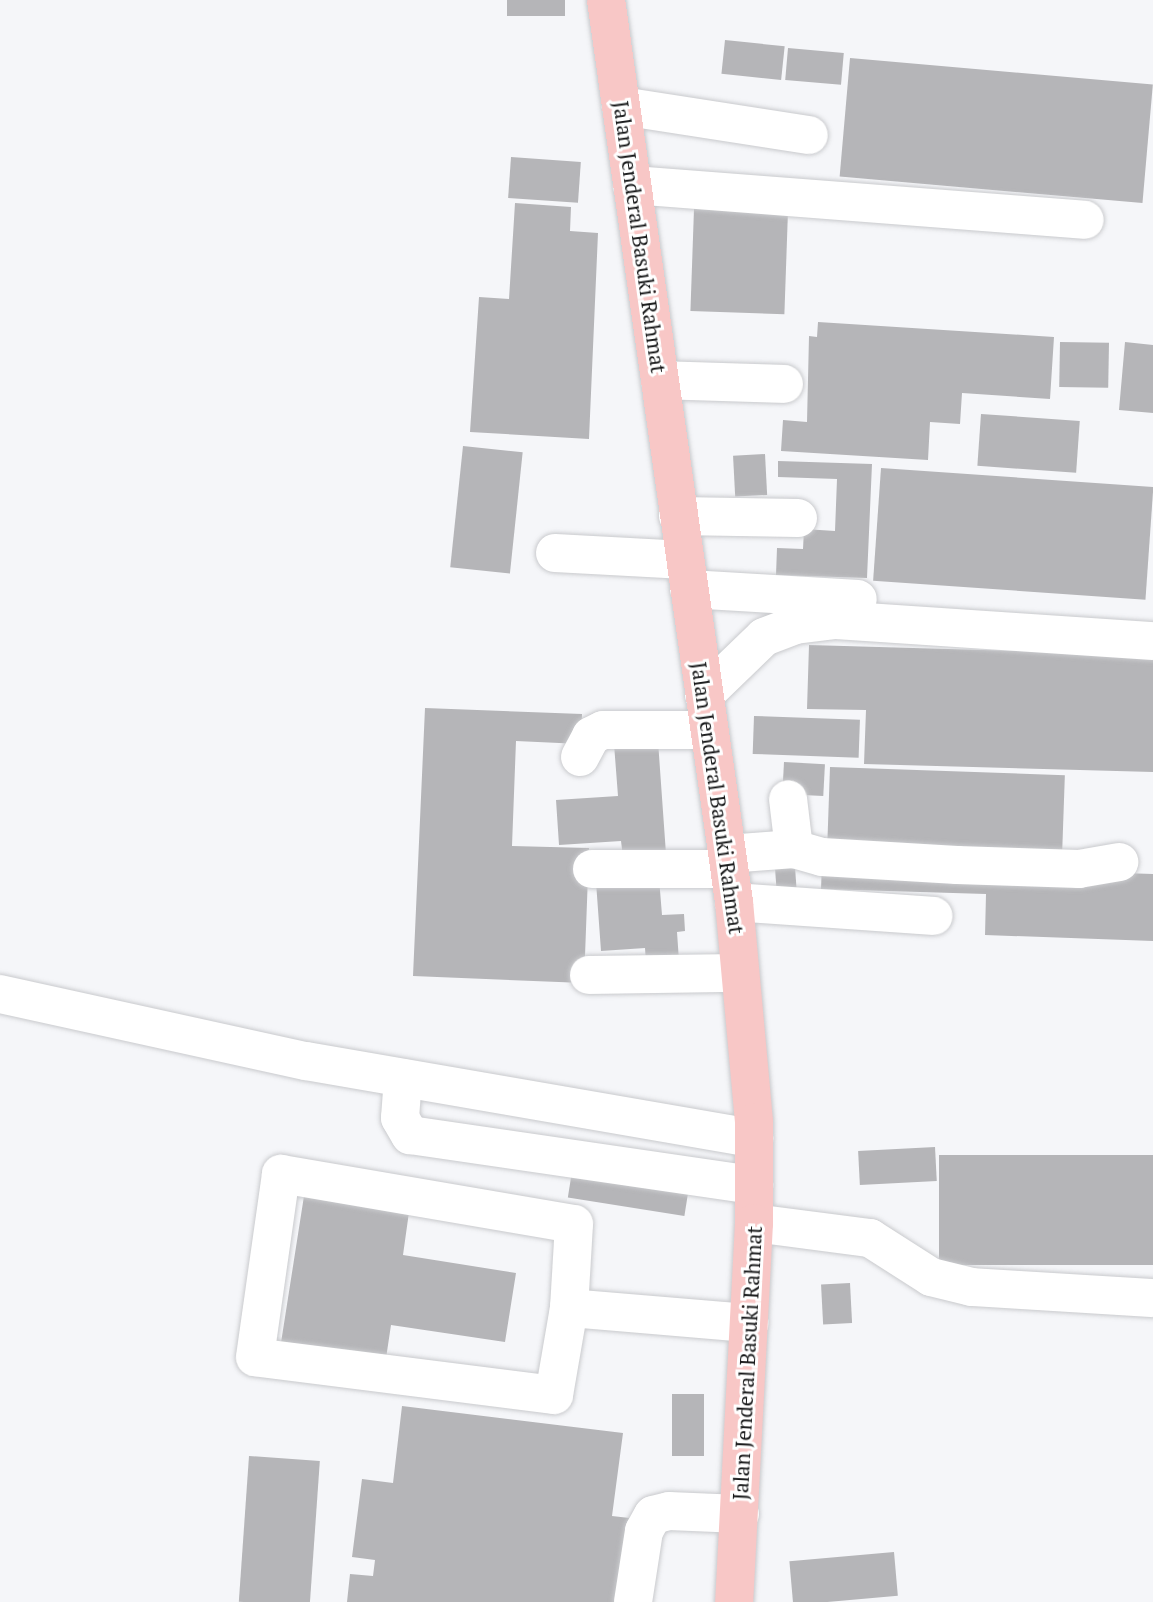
<!DOCTYPE html>
<style>
body{margin:0}
#map{position:relative;width:1153px;height:1602px;overflow:hidden;background:#f5f6f9;font-family:"PT Serif",serif}
div>[style]{position:absolute}
.building>*{inset:0;background:#b5b5b8;transform-origin:0 0}
.roads{filter:drop-shadow(0 0 2px #c9cacd) drop-shadow(0 0 2px #c9cacd)}
.minor>*{height:38px;margin:-19px;padding:0 19px;transform-origin:19px;border-radius:19px;background:#fff}
.highway>*{height:38px;margin:-19px;padding:0 19px;transform-origin:19px;border-radius:19px;background:#f8c7c6}
span{translate:-50% -50%;white-space:nowrap;text-align:center;line-height:1.15;-webkit-text-stroke:6px #fff;paint-order:stroke}
.street-label{font-size:21px;color:#141516}
</style>
<div id="map">
<div class="building">
<i style="left:507px;top:0;width:58px;height:16px"></i>
<i style="left:725px;top:40px;width:60px;height:34px;rotate:6deg"></i>
<i style="left:788px;top:48px;width:56px;height:32px;rotate:5deg"></i>
<i style="left:850px;top:58px;width:304px;height:119px;rotate:5deg"></i>
<i style="left:511px;top:157px;width:70px;height:41px;rotate:4deg"></i>
<i style="clip-path:polygon(515px 203px,571px 207px,570px 231px,598px 233px,589px 439px,470px 432px,479px 297px,509px 299px)"></i>
<i style="left:694px;top:209px;width:94px;height:102px;rotate:2deg"></i>
<i style="clip-path:polygon(818px 322px,1054px 337px,1050px 399px,962px 393px,960px 424px,930px 422px,928px 460px,781px 451px,783px 420px,807px 422px,809px 336px,817px 337px)"></i>
<i style="left:1060px;top:342px;width:49px;height:45px;rotate:1deg"></i>
<i style="clip-path:polygon(1125px 342px,1153px 345px,1153px 413px,1119px 410px)"></i>
<i style="left:981px;top:414px;width:99px;height:52px;rotate:4deg"></i>
<i style="left:463px;top:446px;width:60px;height:122px;rotate:6deg"></i>
<i style="left:765px;top:454px;width:41px;height:32px;rotate:87deg"></i>
<i style="clip-path:polygon(778px 461px,872px 464px,867px 578px,776px 575px,777px 548px,803px 549px,804px 529px,835px 531px,837px 479px,778px 477px)"></i>
<i style="left:881px;top:468px;width:273px;height:113px;rotate:4deg"></i>
<i style="clip-path:polygon(809px 645px,1153px 655px,1153px 772px,864px 764px,866px 710px,807px 709px)"></i>
<i style="clip-path:polygon(425px 708px,582px 714px,581px 744px,516px 741px,512px 846px,589px 848px,584px 983px,413px 976px)"></i>
<i style="left:754px;top:716px;width:106px;height:38px;rotate:2deg"></i>
<i style="clip-path:polygon(658px 741px,666px 854px,623px 857px,621px 841px,559px 845px,556px 800px,618px 796px,614px 744px)"></i>
<i style="left:784px;top:762px;width:41px;height:32px;rotate:3deg"></i>
<i style="left:830px;top:767px;width:235px;height:87px;rotate:2deg"></i>
<i style="clip-path:polygon(822px 863px,1153px 874px,1153px 941px,985px 935px,986px 894px,821px 889px)"></i>
<i style="left:795px;top:867px;width:28px;height:20px;rotate:86deg"></i>
<i style="clip-path:polygon(659px 878px,662px 915px,684px 914px,685px 931px,677px 932px,679px 961px,646px 963px,645px 948px,601px 951px,596px 882px)"></i>
<i style="left:935px;top:1147px;width:34px;height:77px;rotate:87deg"></i>
<i style="left:1153px;top:1155px;width:110px;height:214px;rotate:90deg"></i>
<i style="left:573px;top:1165px;width:118px;height:33px;rotate:9deg"></i>
<i style="clip-path:polygon(304px 1196px,409px 1212px,403px 1255px,516px 1273px,505px 1342px,391px 1325px,385px 1365px,280px 1349px)"></i>
<i style="left:850px;top:1283px;width:40px;height:29px;rotate:87deg"></i>
<i style="left:672px;top:1394px;width:32px;height:62px"></i>
<i style="clip-path:polygon(402px 1406px,623px 1433px,612px 1516px,638px 1519px,628px 1602px,347px 1602px,350px 1574px,373px 1576px,375px 1560px,352px 1557px,362px 1479px,393px 1483px)"></i>
<i style="left:249px;top:1456px;width:71px;height:146px;rotate:4deg"></i>
<i style="left:894px;top:1552px;width:44px;height:105px;rotate:85deg"></i>
</div>
<div class="roads">
<div class="minor">
<i style="left:621px;top:106px;width:190px;rotate:8.8deg"></i>
<i style="left:632px;top:185px;width:454px;rotate:4.4deg"></i>
<i style="left:660px;top:380px;width:124px;rotate:1.8deg"></i>
<i style="left:678px;top:516px;width:120px;rotate:1deg"></i>
<i style="left:555px;top:553px;width:130px;rotate:3.1deg"></i>
<i style="left:689px;top:589px;width:169px;rotate:3.4deg"></i>
<i style="left:704px;top:695px;width:83px;rotate:-44deg"></i>
<i style="left:764px;top:637px;width:33px;rotate:-21deg"></i>
<i style="left:795px;top:625px;width:41px;rotate:-7deg"></i>
<i style="left:836px;top:620px;width:318px;rotate:3.8deg"></i>
<i style="left:580px;top:757px;width:24px;rotate:-62deg"></i>
<i style="left:591px;top:736px;width:13px;rotate:-27deg"></i>
<i style="left:603px;top:730px;width:106px"></i>
<i style="left:794px;top:849px;width:29px;rotate:16deg"></i>
<i style="left:822px;top:857px;width:135px;rotate:3.4deg"></i>
<i style="left:957px;top:865px;width:122px;rotate:1.9deg"></i>
<i style="left:1079px;top:869px;width:41px;rotate:-9.9deg"></i>
<i style="left:727px;top:854px;width:67px;rotate:-4.3deg"></i>
<i style="left:794px;top:849px;width:50px;rotate:-96.8deg"></i>
<i style="left:592px;top:869px;width:137px"></i>
<i style="left:734px;top:902px;width:200px;rotate:4deg"></i>
<i style="left:589px;top:975px;width:151px;rotate:-0.8deg"></i>
<i style="left:0;top:994px;width:313px;rotate:12.4deg"></i>
<i style="left:306px;top:1061px;width:455px;rotate:9.8deg"></i>
<i style="left:403px;top:1078px;width:40px;rotate:94.3deg"></i>
<i style="left:400px;top:1118px;width:20px;rotate:60deg"></i>
<i style="left:410px;top:1135px;width:348px;rotate:8.3deg"></i>
<i style="left:754px;top:1223px;width:117px;rotate:7.4deg"></i>
<i style="left:870px;top:1238px;width:72px;rotate:32.6deg"></i>
<i style="left:931px;top:1277px;width:42px;rotate:13.7deg"></i>
<i style="left:972px;top:1287px;width:181px;rotate:3.5deg"></i>
<i style="left:569px;top:1308px;width:88px;rotate:99.8deg"></i>
<i style="left:554px;top:1395px;width:301px;rotate:-172.8deg"></i>
<i style="left:255px;top:1357px;width:185px;rotate:-81.9deg"></i>
<i style="left:281px;top:1174px;width:297px;rotate:9.7deg"></i>
<i style="left:574px;top:1224px;width:84px;rotate:93.4deg"></i>
<i style="left:569px;top:1308px;width:181px;rotate:4.8deg"></i>
<i style="left:633px;top:1602px;width:72px;rotate:-81.2deg"></i>
<i style="left:644px;top:1531px;width:18px;rotate:-61deg"></i>
<i style="left:653px;top:1515px;width:16px;rotate:-14deg"></i>
<i style="left:669px;top:1511px;width:71px;rotate:2.4deg"></i>
</div>
<div class="highway">
<i style="left:606px;top:0;width:911px;rotate:81.92deg"></i>
<i style="left:734px;top:902px;width:221px;rotate:84.8deg"></i>
<i style="left:754px;top:1122px;width:101px;rotate:90deg"></i>
<i style="left:754px;top:1223px;width:380px;rotate:93deg"></i>
</div>
</div>
<div class="street-label">
<span style="left:640px;top:237px;rotate:82deg">Jalan Jenderal Basuki Rahmat</span>
<span style="left:718px;top:798px;rotate:82deg">Jalan Jenderal Basuki Rahmat</span>
<span style="left:747px;top:1363px;rotate:-87deg">Jalan Jenderal Basuki Rahmat</span>
</div>
</div>
